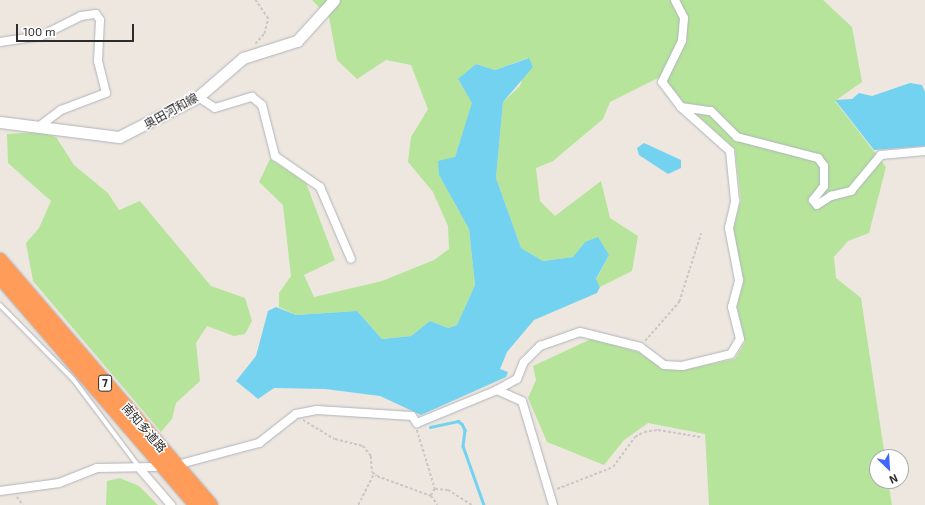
<!DOCTYPE html>
<meta charset="utf-8">
<style>
body{margin:0}
#map{position:relative;width:925px;height:505px;overflow:hidden;background:#eee7df;font-family:"Exo 2","Noto Sans JP",sans-serif}
div>[style]{position:absolute}
.green>*{inset:0;background:#b6e49b}
.water>*{inset:0;background:#72d2f0}
.stream>*{height:2.5px;margin:-1.25px;padding:0 1.25px;transform-origin:1.25px;border-radius:1.25px;background:#72d2f0}
.path>*{height:1.5px;margin-top:-0.75px;transform-origin:0;background:repeating-linear-gradient(90deg,#c8c8c8 0 3px,transparent 0 5px)}
.roads{filter:drop-shadow(0 0 1px #afb2bc) drop-shadow(0 0 1px #afb2bc)}
.lane>*{height:4px;margin:-2px;padding:0 2px;transform-origin:2px;border-radius:2px;background:#fff}
.street>*{height:8px;margin:-4px;padding:0 4px;transform-origin:4px;border-radius:4px;background:#fff}
.secondary>*{height:11px;margin:-5.5px;padding:0 5.5px;transform-origin:5.5px;border-radius:5.5px;background:#fff}
.highway>*{height:14px;margin:-7px;padding:0 7px;transform-origin:7px;border-radius:7px;background:#ff9c59}
span{translate:-50% -50%;white-space:nowrap;text-align:center;line-height:1.15;-webkit-text-stroke:3px #fff;paint-order:stroke}
.shield-label span{padding:1px 3px;background:#fff;border:1px solid;border-radius:3px;-webkit-text-stroke-width:0}
.shield-label{font-size:11px;color:#2c2c2c;font-weight:700}
.street-label{font-size:12px;color:#2c2c2c}
.north{position:absolute;left:869px;top:449px;width:40px;height:40px;box-sizing:border-box;background:#fff;border:1px solid #ababab;border-radius:50%;rotate:155deg;font-size:11px;font-weight:700;line-height:16px;text-align:center;color:#2c2c2c}
.north::after{content:'';display:block;margin:auto;width:14px;height:18px;background:#3f67fb;clip-path:polygon(50% 0,100% 100%,50% 72%,0 100%)}
.scale{position:absolute;left:16px;top:24px;width:118px;height:18px;box-sizing:border-box;border:2px solid #2c2c2c;border-top:0;padding-left:5px;font-size:12px;line-height:14px;white-space:nowrap;color:#2c2c2c;-webkit-text-stroke:3px #fff;paint-order:stroke}
</style>
<div id="map">
<div class="green">
<i style="clip-path:polygon(312px 0,823px 0,852px 27px,862px 82px,835px 101px,886px 167px,869px 233px,848px 241px,834px 257px,836px 278px,861px 298px,885px 457px,877px 457px,877px 481px,888px 481px,892px 505px,709px 505px,705px 434px,648px 423px,624px 440px,604px 465px,547px 442px,528px 398px,536px 380px,533px 366px,591px 339px,638px 352px,663px 369px,684px 370px,735px 359px,745px 342px,737px 306px,743px 283px,733px 230px,741px 200px,735px 149px,684px 103px,662px 76px,610px 102px,603px 119px,553px 161px,536px 168px,540px 201px,555px 216px,601px 181px,610px 218px,638px 236px,632px 271px,600px 287px,596px 280px,609px 255px,585px 242px,573px 257px,543px 261px,521px 248px,496px 178px,503px 102px,520px 86px,528px 58px,495px 70px,476px 64px,458px 80px,473px 103px,455px 157px,439px 175px,469px 229px,475px 285px,457px 325px,448px 328px,430px 321px,411px 336px,382px 339px,357px 311px,296px 315px,279px 307px,279px 293px,291px 276px,283px 205px,259px 182px,270px 159px,306px 183px,335px 260px,304px 275px,314px 297px,382px 281px,434px 260px,449px 249px,448px 226px,433px 192px,408px 162px,411px 137px,428px 109px,411px 65px,386px 60px,357px 79px,337px 60px,329px 17px)"></i>
<i style="clip-path:polygon(39px 132px,56px 137px,74px 165px,108px 193px,119px 210px,140px 201px,211px 286px,245px 298px,252px 321px,245px 334px,234px 336px,207px 326px,196px 343px,200px 381px,176px 403px,172px 419px,161px 432px,33px 281px,26px 243px,39px 228px,51px 201px,8px 163px,7px 134px)"></i>
<i style="clip-path:polygon(120px 478px,139px 486px,158px 505px,106px 505px,107px 481px)"></i>
</div>
<div class="water">
<i style="clip-path:polygon(529px 58px,533px 67px,503px 102px,496px 178px,521px 248px,543px 261px,573px 257px,585px 242px,598px 237px,609px 255px,596px 279px,600px 287px,597px 293px,534px 320px,507px 352px,500px 369px,508px 372px,506px 377px,421px 415px,380px 396px,325px 389px,274px 388px,258px 399px,236px 381px,256px 356px,268px 311px,276px 307px,296px 315px,357px 311px,382px 339px,411px 336px,430px 321px,448px 328px,457px 325px,475px 285px,469px 229px,439px 175px,438px 161px,455px 157px,472px 103px,458px 79px,476px 64px,495px 70px)"></i>
<i style="clip-path:polygon(910px 83px,922px 85px,925px 92px,925px 146px,874px 150px,835px 100px,852px 99px,859px 93px,872px 96px)"></i>
<i style="clip-path:polygon(644px 143px,681px 160px,681px 168px,668px 174px,639px 155px,637px 148px)"></i>
</div>
<div class="stream">
<i style="left:430px;top:427px;width:29px;rotate:-12deg"></i>
<i style="left:458px;top:421px;width:5px;rotate:37deg"></i>
<i style="left:462px;top:424px;width:7px;rotate:63deg"></i>
<i style="left:465px;top:430px;width:16px;rotate:97deg"></i>
<i style="left:463px;top:446px;width:63px;rotate:70.4deg"></i>
</div>
<div class="path">
<i style="left:255px;top:44px;width:13px;rotate:-48deg"></i>
<i style="left:264px;top:34px;width:16px;rotate:-75deg"></i>
<i style="left:268px;top:19px;width:23px;rotate:-124deg"></i>
<i style="left:645px;top:341px;width:52px;rotate:-48.9deg"></i>
<i style="left:679px;top:302px;width:72px;rotate:-72.3deg"></i>
<i style="left:303px;top:420px;width:37px;rotate:31deg"></i>
<i style="left:335px;top:439px;width:29px;rotate:14deg"></i>
<i style="left:363px;top:446px;width:13px;rotate:51deg"></i>
<i style="left:371px;top:456px;width:16px;rotate:86deg"></i>
<i style="left:372px;top:472px;width:6px;rotate:39deg"></i>
<i style="left:377px;top:476px;width:58px;rotate:20.3deg"></i>
<i style="left:417px;top:430px;width:62px;rotate:73deg"></i>
<i style="left:435px;top:489px;width:8px;rotate:120deg"></i>
<i style="left:431px;top:496px;width:11px;rotate:52deg"></i>
<i style="left:435px;top:489px;width:13px;rotate:4deg"></i>
<i style="left:448px;top:490px;width:28px;rotate:32deg"></i>
<i style="left:557px;top:489px;width:60px;rotate:-21.4deg"></i>
<i style="left:613px;top:467px;width:37px;rotate:-54deg"></i>
<i style="left:635px;top:437px;width:10px;rotate:-29deg"></i>
<i style="left:644px;top:432px;width:14px;rotate:-8deg"></i>
<i style="left:658px;top:430px;width:43px;rotate:9.5deg"></i>
<i style="left:17px;top:497px;width:10px;rotate:53deg"></i>
<i style="left:358px;top:505px;width:36px;rotate:-63deg"></i>
</div>
<div class="roads">
<div class="lane">
<i style="left:0;top:305px;width:104px;rotate:45.4deg"></i>
<i style="left:73px;top:379px;width:110px;rotate:53.1deg"></i>
</div>
<div class="street">
<i style="left:0;top:42px;width:41px;rotate:-8.3deg"></i>
<i style="left:41px;top:36px;width:45px;rotate:-26.6deg"></i>
<i style="left:81px;top:16px;width:15px;rotate:-8deg"></i>
<i style="left:96px;top:14px;width:7px;rotate:56deg"></i>
<i style="left:100px;top:20px;width:41px;rotate:92.8deg"></i>
<i style="left:98px;top:61px;width:33px;rotate:76deg"></i>
<i style="left:106px;top:93px;width:48px;rotate:159.3deg"></i>
<i style="left:61px;top:110px;width:25px;rotate:143deg"></i>
<i style="left:198px;top:97px;width:20px;rotate:33deg"></i>
<i style="left:215px;top:108px;width:39px;rotate:-17deg"></i>
<i style="left:252px;top:97px;width:13px;rotate:39deg"></i>
<i style="left:262px;top:105px;width:53px;rotate:75.7deg"></i>
<i style="left:275px;top:156px;width:55px;rotate:34.6deg"></i>
<i style="left:320px;top:187px;width:78px;rotate:66.7deg"></i>
<i style="left:681px;top:107px;width:30px;rotate:8deg"></i>
<i style="left:711px;top:111px;width:37px;rotate:45deg"></i>
<i style="left:737px;top:137px;width:84px;rotate:14.5deg"></i>
<i style="left:818px;top:158px;width:10px;rotate:53deg"></i>
<i style="left:824px;top:166px;width:20px;rotate:90deg"></i>
<i style="left:824px;top:186px;width:18px;rotate:128deg"></i>
<i style="left:813px;top:200px;width:6px;rotate:51deg"></i>
<i style="left:817px;top:205px;width:17px;rotate:-33deg"></i>
<i style="left:831px;top:196px;width:21px;rotate:-14deg"></i>
<i style="left:851px;top:191px;width:47px;rotate:-50.2deg"></i>
<i style="left:881px;top:155px;width:44px;rotate:-5.2deg"></i>
<i style="left:497px;top:390px;width:27px;rotate:24deg"></i>
<i style="left:522px;top:401px;width:109px;rotate:73.4deg"></i>
<i style="left:184px;top:463px;width:78px;rotate:-14.9deg"></i>
<i style="left:259px;top:443px;width:47px;rotate:-38.1deg"></i>
<i style="left:296px;top:414px;width:21px;rotate:-11deg"></i>
<i style="left:317px;top:410px;width:95px;rotate:3.6deg"></i>
<i style="left:412px;top:416px;width:9px;rotate:54deg"></i>
<i style="left:417px;top:423px;width:87px;rotate:-22.4deg"></i>
<i style="left:497px;top:390px;width:23px;rotate:-29deg"></i>
<i style="left:517px;top:379px;width:18px;rotate:-68deg"></i>
<i style="left:524px;top:362px;width:23px;rotate:-45deg"></i>
<i style="left:540px;top:346px;width:42px;rotate:-19.3deg"></i>
<i style="left:580px;top:332px;width:62px;rotate:14deg"></i>
<i style="left:640px;top:347px;width:30px;rotate:37deg"></i>
<i style="left:664px;top:365px;width:18px;rotate:3deg"></i>
<i style="left:682px;top:366px;width:50px;rotate:-13.8deg"></i>
<i style="left:731px;top:354px;width:17px;rotate:-59deg"></i>
<i style="left:740px;top:339px;width:33px;rotate:-104deg"></i>
<i style="left:732px;top:307px;width:28px;rotate:-75deg"></i>
<i style="left:739px;top:280px;width:53px;rotate:-100.9deg"></i>
<i style="left:729px;top:228px;width:28px;rotate:-77deg"></i>
<i style="left:735px;top:201px;width:50px;rotate:-95.7deg"></i>
<i style="left:730px;top:151px;width:66px;rotate:-138.1deg"></i>
<i style="left:681px;top:107px;width:31px;rotate:-127deg"></i>
<i style="left:662px;top:82px;width:46px;rotate:-64deg"></i>
<i style="left:682px;top:41px;width:23px;rotate:-85deg"></i>
<i style="left:684px;top:18px;width:20px;rotate:-117deg"></i>
<i style="left:140px;top:469px;width:48px;rotate:49.3deg"></i>
<i style="left:0;top:491px;width:60px;rotate:-7.7deg"></i>
<i style="left:59px;top:483px;width:41px;rotate:-21.5deg"></i>
<i style="left:97px;top:468px;width:58px;rotate:-1deg"></i>
</div>
<div class="secondary">
<i style="left:0;top:122px;width:120px;rotate:7.2deg"></i>
<i style="left:119px;top:137px;width:89px;rotate:-26.9deg"></i>
<i style="left:198px;top:97px;width:60px;rotate:-40.9deg"></i>
<i style="left:243px;top:58px;width:57px;rotate:-17.5deg"></i>
<i style="left:297px;top:41px;width:55px;rotate:-47.9deg"></i>
</div>
<div class="highway">
<i style="left:0;top:260px;width:323px;rotate:49.3deg"></i>
<i style="left:0;top:277px;width:301px;rotate:49.3deg"></i>
</div>
</div>
<div class="shield-label">
<span style="left:105px;top:383px">7</span>
</div>
<div class="street-label">
<span style="left:171px;top:111px;rotate:-29deg">奥田河和線</span>
<span style="left:144px;top:428px;rotate:49deg">南知多道路</span>
</div>
<div class="north">N</div>
<div class="scale">100 m</div>
</div>
